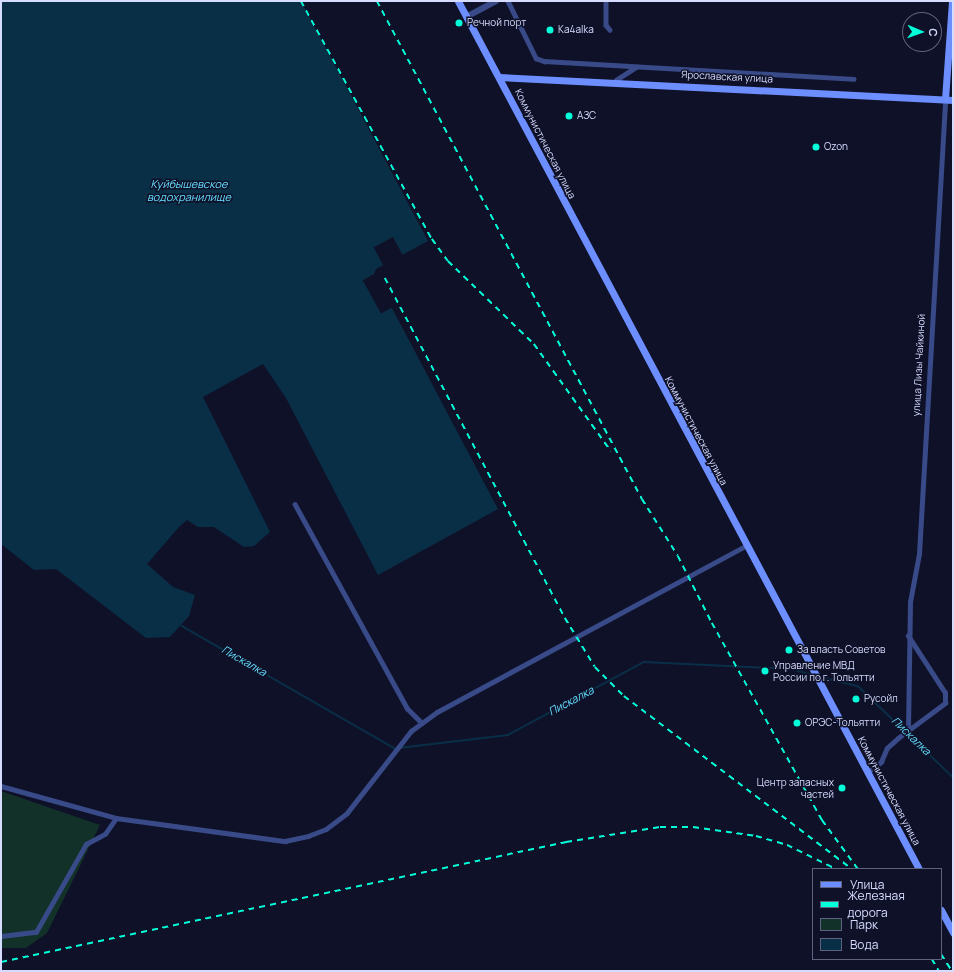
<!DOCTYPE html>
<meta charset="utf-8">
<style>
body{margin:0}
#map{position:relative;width:954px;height:972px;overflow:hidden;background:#0f1128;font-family:Manrope,sans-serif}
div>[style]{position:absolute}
.green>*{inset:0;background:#123229}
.water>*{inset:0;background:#092f47}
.pier>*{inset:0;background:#0f1128;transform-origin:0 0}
.stream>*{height:1.5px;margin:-0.75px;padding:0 0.75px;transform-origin:0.75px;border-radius:0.75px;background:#092f47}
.minor>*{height:4.5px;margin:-2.25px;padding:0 2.25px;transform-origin:2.25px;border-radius:2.25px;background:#394a88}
.tertiary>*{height:6px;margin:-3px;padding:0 3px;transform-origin:3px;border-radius:3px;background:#394a88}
.secondary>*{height:7px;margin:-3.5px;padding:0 3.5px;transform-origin:3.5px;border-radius:3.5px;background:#6d8eff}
.rail>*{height:1.5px;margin-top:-0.75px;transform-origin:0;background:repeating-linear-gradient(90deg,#02ffd9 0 6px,transparent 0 11px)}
.dots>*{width:11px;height:11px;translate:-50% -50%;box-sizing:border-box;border:2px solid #0f1128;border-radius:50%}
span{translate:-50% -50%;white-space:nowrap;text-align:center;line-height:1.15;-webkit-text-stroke:3px #0f1128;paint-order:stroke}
.poi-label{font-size:10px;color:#d6dcff}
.left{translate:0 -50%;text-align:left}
.right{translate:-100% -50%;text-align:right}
.street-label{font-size:10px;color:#d6dcff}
.water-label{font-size:11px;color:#64deff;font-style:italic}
.frame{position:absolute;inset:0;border:2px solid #d6dcff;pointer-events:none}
.legend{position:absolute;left:812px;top:868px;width:130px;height:92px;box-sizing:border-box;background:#0f1128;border:1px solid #5f627e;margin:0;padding:5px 7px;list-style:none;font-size:12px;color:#d6dcff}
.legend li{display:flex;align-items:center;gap:8px;height:20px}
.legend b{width:20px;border:1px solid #5f627e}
.north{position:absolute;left:902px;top:12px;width:40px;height:40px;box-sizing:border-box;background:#0f1128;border:1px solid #5f627e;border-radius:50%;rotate:92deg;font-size:11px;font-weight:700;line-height:16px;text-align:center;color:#d6dcff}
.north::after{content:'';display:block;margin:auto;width:14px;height:18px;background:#02ffd9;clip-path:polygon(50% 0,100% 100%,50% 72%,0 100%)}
</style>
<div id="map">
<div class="green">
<i style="clip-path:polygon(1px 791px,100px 825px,47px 933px,26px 948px,1px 948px)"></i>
</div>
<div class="water">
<i style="clip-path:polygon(1px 1px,301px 1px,428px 241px,376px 269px,374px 274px,498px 509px,378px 575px,286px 398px,263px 364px,203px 397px,270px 532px,254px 546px,244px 547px,214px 527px,198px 527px,187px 520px,179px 527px,147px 564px,173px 587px,195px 595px,189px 616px,170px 637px,146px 638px,56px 569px,34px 570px,1px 544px)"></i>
</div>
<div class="pier">
<i style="left:393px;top:237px;width:21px;height:22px;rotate:62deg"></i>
<i style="left:374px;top:274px;width:38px;height:13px;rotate:61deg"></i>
</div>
<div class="stream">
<i style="left:182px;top:626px;width:247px;rotate:29.9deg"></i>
<i style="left:821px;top:677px;width:38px;rotate:14deg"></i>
<i style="left:858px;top:686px;width:132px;rotate:43.8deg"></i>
<i style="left:399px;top:748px;width:110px;rotate:-6.8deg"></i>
<i style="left:508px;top:735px;width:154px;rotate:-28.2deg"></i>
<i style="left:644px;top:662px;width:148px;rotate:2.7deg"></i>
<i style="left:792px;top:669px;width:22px;rotate:16deg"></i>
</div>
<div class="minor">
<i style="left:508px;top:1px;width:64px;rotate:63.8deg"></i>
<i style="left:536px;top:58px;width:9px;rotate:21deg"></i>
<i style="left:544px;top:61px;width:310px;rotate:3.3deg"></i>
<i style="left:606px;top:1px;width:24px;rotate:90deg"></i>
<i style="left:606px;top:25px;width:6px;rotate:51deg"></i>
<i style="left:616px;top:80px;width:24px;rotate:-33deg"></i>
<i style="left:295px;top:504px;width:233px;rotate:61.2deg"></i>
<i style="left:407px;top:708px;width:21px;rotate:45deg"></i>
<i style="left:908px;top:730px;width:128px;rotate:-89.1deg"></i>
<i style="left:910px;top:602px;width:49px;rotate:-79.4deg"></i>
<i style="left:919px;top:554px;width:456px;rotate:-86.7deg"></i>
<i style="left:867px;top:773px;width:18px;rotate:-38deg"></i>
<i style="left:881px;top:762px;width:15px;rotate:-67deg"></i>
<i style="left:887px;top:748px;width:15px;rotate:-42deg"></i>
<i style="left:898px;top:738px;width:59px;rotate:-36.7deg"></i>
<i style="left:945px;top:703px;width:10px;rotate:-90deg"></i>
<i style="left:945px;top:693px;width:68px;rotate:-123deg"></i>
<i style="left:1px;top:786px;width:119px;rotate:15.5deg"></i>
<i style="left:116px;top:818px;width:171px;rotate:7.8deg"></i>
<i style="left:285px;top:841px;width:24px;rotate:-12deg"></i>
<i style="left:308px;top:836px;width:19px;rotate:-21deg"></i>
<i style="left:326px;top:829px;width:26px;rotate:-37deg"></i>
<i style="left:347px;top:813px;width:104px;rotate:-52deg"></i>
<i style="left:411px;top:731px;width:32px;rotate:-36deg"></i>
<i style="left:437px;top:712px;width:352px;rotate:-28.3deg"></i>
<i style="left:1px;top:936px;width:35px;rotate:-7deg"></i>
<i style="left:36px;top:932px;width:101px;rotate:-60.4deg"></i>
<i style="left:86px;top:844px;width:21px;rotate:-28deg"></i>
<i style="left:105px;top:834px;width:19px;rotate:-55deg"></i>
</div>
<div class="tertiary">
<i style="left:466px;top:17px;width:34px;rotate:-28deg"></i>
</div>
<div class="secondary">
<i style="left:458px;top:1px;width:983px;rotate:62.03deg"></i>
<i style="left:499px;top:77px;width:455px;rotate:2.9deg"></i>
<i style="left:945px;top:99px;width:98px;rotate:-85.9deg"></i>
<i style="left:941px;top:910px;width:26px;rotate:62deg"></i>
</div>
<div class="rail">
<i style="left:301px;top:1px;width:272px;rotate:61.2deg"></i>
<i style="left:432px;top:239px;width:27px;rotate:54deg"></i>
<i style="left:448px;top:261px;width:120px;rotate:44deg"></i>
<i style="left:534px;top:344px;width:132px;rotate:54.3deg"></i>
<i style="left:377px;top:1px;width:564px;rotate:61.98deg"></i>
<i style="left:642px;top:499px;width:67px;rotate:57.7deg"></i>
<i style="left:678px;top:556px;width:75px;rotate:63.1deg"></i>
<i style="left:712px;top:623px;width:226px;rotate:60.8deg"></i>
<i style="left:822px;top:820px;width:61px;rotate:53.7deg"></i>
<i style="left:385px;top:278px;width:385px;rotate:62.1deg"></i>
<i style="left:565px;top:618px;width:57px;rotate:58.5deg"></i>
<i style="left:595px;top:667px;width:41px;rotate:45deg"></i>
<i style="left:624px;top:696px;width:286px;rotate:37.2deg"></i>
<i style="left:941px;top:954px;width:20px;rotate:57deg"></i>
<i style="left:932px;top:959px;width:14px;rotate:60deg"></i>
<i style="left:1px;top:962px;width:578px;rotate:-11.99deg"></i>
<i style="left:566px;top:842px;width:95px;rotate:-9.1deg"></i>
<i style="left:660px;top:827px;width:33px"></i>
<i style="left:693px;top:827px;width:64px;rotate:8.1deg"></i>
<i style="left:756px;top:836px;width:32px;rotate:16deg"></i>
<i style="left:787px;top:845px;width:55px;rotate:26.1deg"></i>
</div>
<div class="dots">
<i style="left:459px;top:23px;background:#02ffd9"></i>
<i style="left:550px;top:30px;background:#02ffd9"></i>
<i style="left:569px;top:116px;background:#02ffd9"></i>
<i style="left:816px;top:147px;background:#02ffd9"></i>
<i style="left:789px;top:650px;background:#02ffd9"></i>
<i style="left:765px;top:671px;background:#02ffd9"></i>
<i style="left:856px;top:699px;background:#02ffd9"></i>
<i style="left:797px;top:723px;background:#02ffd9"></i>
<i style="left:842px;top:788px;background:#02ffd9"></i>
</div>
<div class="poi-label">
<span class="left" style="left:467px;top:23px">Речной порт</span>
<span class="left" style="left:558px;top:30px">Ka4alka</span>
<span class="left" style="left:577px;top:116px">АЗС</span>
<span class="left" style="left:824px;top:147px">Ozon</span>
<span class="left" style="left:797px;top:650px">За власть Советов</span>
<span class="left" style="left:773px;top:671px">Управление МВД<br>России по г. Тольятти</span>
<span class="left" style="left:864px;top:699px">Русойл</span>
<span class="left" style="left:805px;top:723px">ОРЭС-Тольятти</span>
<span class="right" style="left:834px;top:788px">Центр запасных<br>частей</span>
</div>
<div class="street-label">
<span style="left:727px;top:77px;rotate:3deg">Ярославская улица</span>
<span style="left:545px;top:144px;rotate:63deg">Коммунистическая улица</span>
<span style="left:919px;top:365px;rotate:-87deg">улица Лизы Чайкиной</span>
<span style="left:696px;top:431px;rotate:62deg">Коммунистическая улица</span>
<span style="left:889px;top:791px;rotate:62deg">Коммунистическая улица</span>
</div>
<div class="water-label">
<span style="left:189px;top:191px">Куйбышевское<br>водохранилище</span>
<span style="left:244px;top:661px;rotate:30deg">Пискалка</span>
<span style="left:571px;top:701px;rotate:-28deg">Пискалка</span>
<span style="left:911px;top:736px;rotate:44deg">Пискалка</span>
</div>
<div class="frame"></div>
<ul class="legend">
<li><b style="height:5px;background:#6d8eff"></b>Улица</li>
<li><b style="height:5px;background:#02ffd9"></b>Железная дорога</li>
<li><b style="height:11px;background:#123229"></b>Парк</li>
<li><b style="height:11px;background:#092f47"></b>Вода</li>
</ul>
<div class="north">С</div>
</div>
